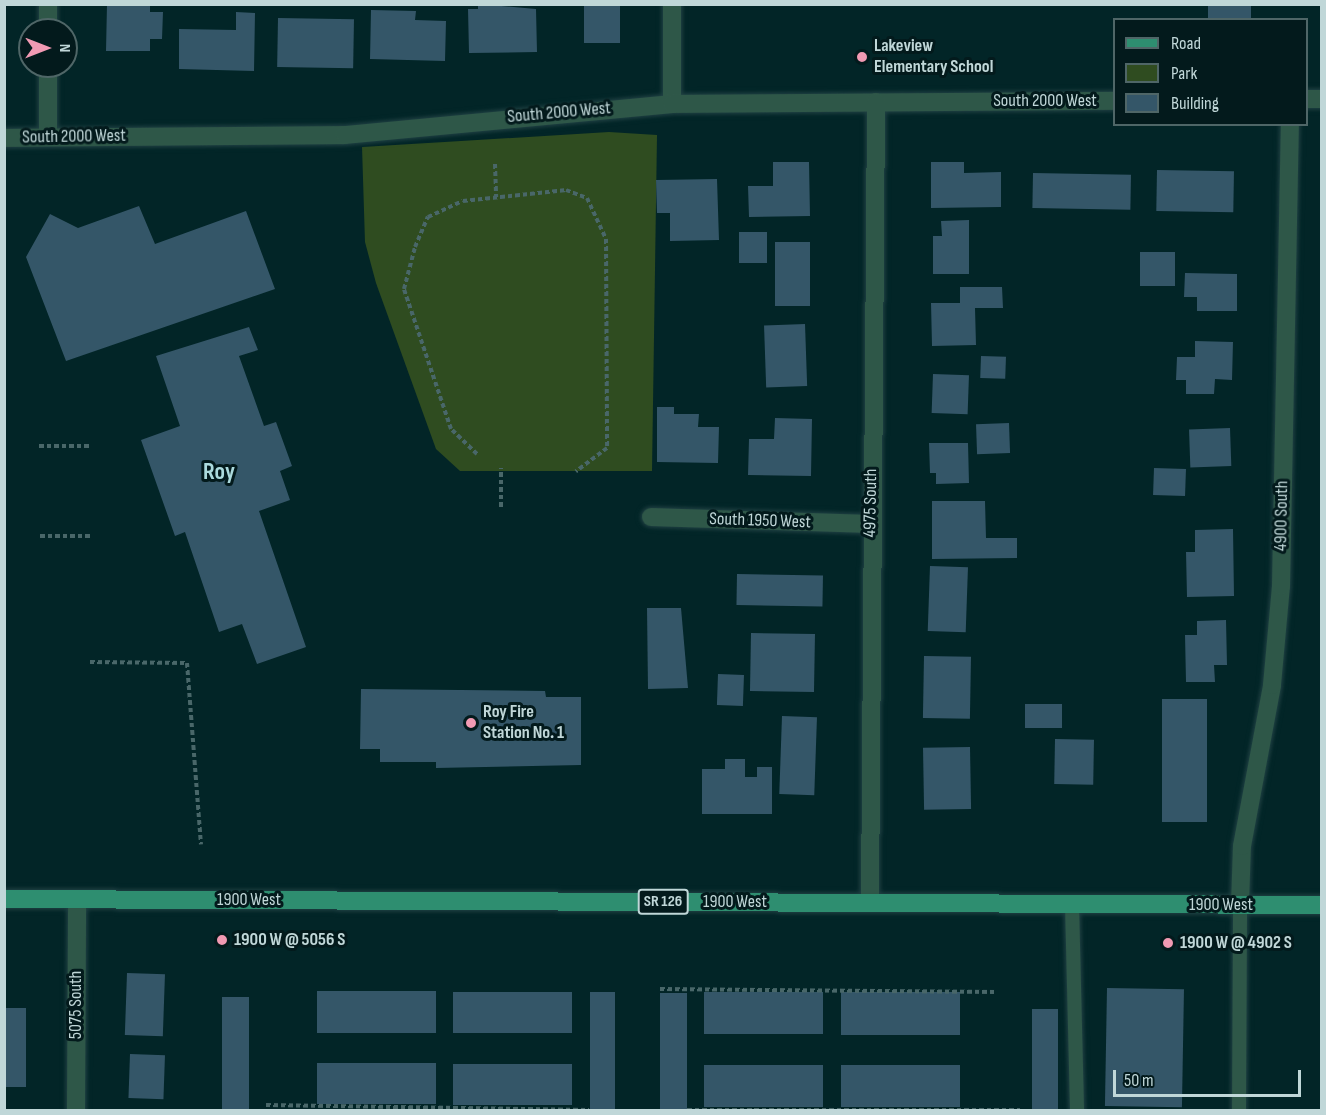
<!DOCTYPE html>
<style>
body{margin:0}
#map{position:relative;width:1326px;height:1115px;overflow:hidden;background:#022527;font-family:"Sofia Sans Condensed",sans-serif}
div>[style]{position:absolute}
.green>*{inset:0;background:#2f4c20}
.building>*{inset:0;background:#345668;transform-origin:0 0}
.path>*{height:4px;margin-top:-2px;transform-origin:0;background:repeating-linear-gradient(90deg,#496769 0 4.5px,transparent 0 7.5px)}
.roads{filter:drop-shadow(0 0 2px #204143) drop-shadow(0 0 2px #204143)}
.lane>*{height:14px;margin:-7px;padding:0 7px;transform-origin:7px;border-radius:7px;background:#2e5748}
.street>*{height:18px;margin:-9px;padding:0 9px;transform-origin:9px;border-radius:9px;background:#2e5748}
.primary>*{height:18px;margin:-9px;padding:0 9px;transform-origin:9px;border-radius:9px;background:#2e8e70}
.dots>*{width:16px;height:16px;translate:-50% -50%;box-sizing:border-box;border:3px solid #031a1c;border-radius:50%}
span{translate:-50% -50%;white-space:nowrap;text-align:center;line-height:1.15;-webkit-text-stroke:6px #031a1c;paint-order:stroke}
.shield-label span{padding:2px 4px;background:#031a1c;border:2px solid;border-radius:4px;-webkit-text-stroke-width:0}
.shield-label{font-size:16px;color:#c0d7d8;font-weight:700}
.poi-label{font-size:18px;color:#c0d7d8;font-weight:700}
.left{translate:0 -50%;text-align:left}
.street-label{font-size:18px;color:#c0d7d8}
.district-label{font-size:24px;color:#abdadd;font-weight:700}
.frame{position:absolute;inset:0;border:6px solid #c0d7d8;pointer-events:none}
.legend{position:absolute;left:1113px;top:18px;width:195px;height:108px;box-sizing:border-box;background:#031a1c;border:2px solid #4f6667;margin:0;padding:8px 10px;list-style:none;font-size:18px;color:#c0d7d8}
.legend li{display:flex;align-items:center;gap:12px;height:30px}
.legend b{width:30px;border:2px solid #4f6667}
.north{position:absolute;left:18px;top:18px;width:60px;height:60px;box-sizing:border-box;background:#031a1c;border:2px solid #4f6667;border-radius:50%;rotate:90deg;font-size:16px;font-weight:700;line-height:24px;text-align:center;color:#c0d7d8}
.north::after{content:'';display:block;margin:auto;width:21px;height:27px;background:#f19ab3;clip-path:polygon(50% 0,100% 100%,50% 72%,0 100%)}
.scale{position:absolute;left:1113px;top:1070px;width:188px;height:27px;box-sizing:border-box;border:3px solid #c0d7d8;border-top:0;padding-left:8px;font-size:18px;line-height:21px;white-space:nowrap;color:#c0d7d8;-webkit-text-stroke:4px #031a1c;paint-order:stroke}
</style>
<div id="map">
<div class="green">
<i style="clip-path:polygon(609px 132px,657px 135px,652px 471px,460px 471px,436px 449px,376px 283px,365px 242px,362px 147px)"></i>
</div>
<div class="building">
<i style="clip-path:polygon(107px 4px,150px 4px,150px 12px,163px 12px,162px 39px,150px 39px,150px 51px,106px 51px)"></i>
<i style="clip-path:polygon(478px 4px,536px 9px,537px 52px,469px 53px,468px 9px,478px 9px)"></i>
<i style="left:584px;top:4px;width:36px;height:39px"></i>
<i style="left:1208px;top:4px;width:43px;height:16px"></i>
<i style="clip-path:polygon(371px 10px,416px 11px,415px 20px,446px 21px,445px 61px,370px 59px)"></i>
<i style="clip-path:polygon(236px 12px,255px 13px,254px 71px,179px 69px,179px 29px,236px 30px)"></i>
<i style="left:278px;top:18px;width:76px;height:49px;rotate:1deg"></i>
<i style="clip-path:polygon(773px 162px,809px 162px,810px 216px,749px 217px,748px 186px,773px 186px)"></i>
<i style="clip-path:polygon(931px 162px,964px 162px,964px 173px,1001px 172px,1001px 207px,931px 208px)"></i>
<i style="left:1157px;top:170px;width:77px;height:41px;rotate:1deg"></i>
<i style="left:1033px;top:173px;width:98px;height:35px;rotate:1deg"></i>
<i style="clip-path:polygon(717px 179px,719px 240px,670px 241px,670px 213px,657px 213px,656px 180px)"></i>
<i style="clip-path:polygon(139px 206px,155px 244px,246px 211px,275px 289px,66px 361px,26px 257px,50px 214px,78px 228px)"></i>
<i style="clip-path:polygon(969px 220px,969px 274px,933px 274px,933px 236px,942px 236px,941px 221px)"></i>
<i style="left:739px;top:232px;width:28px;height:31px"></i>
<i style="left:775px;top:242px;width:35px;height:64px"></i>
<i style="left:1175px;top:252px;width:34px;height:35px;rotate:90deg"></i>
<i style="clip-path:polygon(1185px 273px,1237px 274px,1237px 311px,1197px 311px,1197px 297px,1184px 297px)"></i>
<i style="clip-path:polygon(960px 287px,1002px 287px,1003px 308px,975px 308px,976px 345px,932px 346px,931px 303px,960px 303px)"></i>
<i style="left:805px;top:324px;width:62px;height:41px;rotate:88deg"></i>
<i style="clip-path:polygon(249px 327px,258px 350px,239px 356px,264px 426px,276px 422px,292px 466px,280px 471px,290px 500px,259px 511px,306px 647px,257px 664px,242px 624px,219px 632px,185px 532px,175px 536px,141px 440px,180px 426px,156px 356px)"></i>
<i style="clip-path:polygon(1195px 341px,1233px 342px,1232px 380px,1215px 379px,1214px 394px,1186px 394px,1186px 380px,1176px 380px,1177px 357px,1195px 357px)"></i>
<i style="left:981px;top:356px;width:25px;height:22px;rotate:2deg"></i>
<i style="left:933px;top:374px;width:36px;height:39px;rotate:2deg"></i>
<i style="clip-path:polygon(657px 407px,674px 407px,674px 414px,699px 414px,698px 427px,719px 427px,718px 463px,657px 462px)"></i>
<i style="clip-path:polygon(775px 418px,812px 419px,811px 476px,748px 475px,749px 439px,774px 439px)"></i>
<i style="left:1009px;top:423px;width:30px;height:33px;rotate:88deg"></i>
<i style="left:1230px;top:428px;width:38px;height:41px;rotate:88deg"></i>
<i style="clip-path:polygon(929px 443px,968px 443px,969px 483px,936px 484px,936px 473px,930px 473px)"></i>
<i style="left:1154px;top:468px;width:32px;height:27px;rotate:2deg"></i>
<i style="clip-path:polygon(932px 501px,985px 501px,986px 538px,1017px 538px,1017px 558px,932px 559px)"></i>
<i style="clip-path:polygon(1233px 529px,1234px 596px,1187px 597px,1186px 552px,1195px 552px,1195px 530px)"></i>
<i style="left:930px;top:566px;width:38px;height:65px;rotate:2deg"></i>
<i style="left:737px;top:574px;width:86px;height:31px;rotate:1deg"></i>
<i style="clip-path:polygon(647px 608px,681px 608px,688px 688px,648px 689px)"></i>
<i style="clip-path:polygon(1226px 620px,1227px 665px,1214px 665px,1215px 682px,1186px 682px,1185px 635px,1197px 635px,1197px 621px)"></i>
<i style="left:751px;top:633px;width:64px;height:58px;rotate:1deg"></i>
<i style="left:924px;top:656px;width:47px;height:62px;rotate:1deg"></i>
<i style="left:718px;top:674px;width:26px;height:31px;rotate:2deg"></i>
<i style="clip-path:polygon(361px 689px,545px 691px,546px 697px,581px 697px,581px 765px,436px 768px,436px 762px,380px 762px,380px 749px,360px 749px)"></i>
<i style="left:1162px;top:699px;width:45px;height:123px"></i>
<i style="left:1025px;top:704px;width:37px;height:24px"></i>
<i style="left:782px;top:716px;width:35px;height:78px;rotate:2deg"></i>
<i style="left:1055px;top:739px;width:39px;height:45px;rotate:1deg"></i>
<i style="left:970px;top:747px;width:62px;height:47px;rotate:89deg"></i>
<i style="clip-path:polygon(725px 759px,745px 759px,745px 777px,757px 777px,757px 767px,772px 767px,772px 814px,702px 814px,702px 769px,725px 769px)"></i>
<i style="left:127px;top:973px;width:38px;height:62px;rotate:2deg"></i>
<i style="left:1107px;top:988px;width:77px;height:118px;rotate:1deg"></i>
<i style="left:317px;top:991px;width:119px;height:42px"></i>
<i style="left:453px;top:992px;width:119px;height:41px"></i>
<i style="left:590px;top:992px;width:25px;height:118px"></i>
<i style="left:704px;top:992px;width:119px;height:42px"></i>
<i style="left:841px;top:992px;width:119px;height:43px"></i>
<i style="left:660px;top:993px;width:27px;height:117px"></i>
<i style="left:222px;top:997px;width:27px;height:113px"></i>
<i style="left:4px;top:1008px;width:22px;height:79px"></i>
<i style="left:1032px;top:1009px;width:26px;height:101px"></i>
<i style="left:130px;top:1054px;width:35px;height:44px;rotate:2deg"></i>
<i style="left:317px;top:1063px;width:119px;height:41px"></i>
<i style="left:453px;top:1064px;width:119px;height:41px"></i>
<i style="left:704px;top:1065px;width:119px;height:42px"></i>
<i style="left:841px;top:1065px;width:119px;height:42px"></i>
</div>
<div class="path">
<i style="left:495px;top:164px;width:33px;rotate:88deg"></i>
<i style="left:39px;top:446px;width:50px"></i>
<i style="left:477px;top:454px;width:36px;rotate:-136deg"></i>
<i style="left:451px;top:429px;width:148px;rotate:-108.6deg"></i>
<i style="left:404px;top:289px;width:43px;rotate:-75.3deg"></i>
<i style="left:415px;top:247px;width:33px;rotate:-67deg"></i>
<i style="left:428px;top:217px;width:38px;rotate:-25deg"></i>
<i style="left:463px;top:201px;width:104px;rotate:-6.1deg"></i>
<i style="left:566px;top:190px;width:22px;rotate:21deg"></i>
<i style="left:587px;top:198px;width:45px;rotate:65.1deg"></i>
<i style="left:606px;top:239px;width:209px;rotate:89.7deg"></i>
<i style="left:607px;top:448px;width:39px;rotate:143deg"></i>
<i style="left:501px;top:507px;width:39px;rotate:-90deg"></i>
<i style="left:40px;top:536px;width:50px"></i>
<i style="left:90px;top:662px;width:97px;rotate:0.6deg"></i>
<i style="left:187px;top:663px;width:182px;rotate:85.6deg"></i>
<i style="left:660px;top:989px;width:337px;rotate:0.5deg"></i>
<i style="left:266px;top:1105px;width:323px;rotate:0.9deg"></i>
<i style="left:687px;top:1110px;width:333px"></i>
</div>
<div class="roads">
<div class="lane">
<i style="left:1072px;top:904px;width:206px;rotate:88.6deg"></i>
<i style="left:1239px;top:1110px;width:205px;rotate:-89.7deg"></i>
</div>
<div class="street">
<i style="left:48px;top:4px;width:26px;rotate:90deg"></i>
<i style="left:672px;top:4px;width:100px;rotate:90deg"></i>
<i style="left:48px;top:66px;width:70px;rotate:90deg"></i>
<i style="left:1306px;top:99px;width:16px"></i>
<i style="left:4px;top:138px;width:341px;rotate:-0.5deg"></i>
<i style="left:345px;top:135px;width:328px;rotate:-5.4deg"></i>
<i style="left:672px;top:104px;width:442px;rotate:-0.4deg"></i>
<i style="left:651px;top:517px;width:219px;rotate:1.8deg"></i>
<i style="left:870px;top:903px;width:801px;rotate:-89.57deg"></i>
<i style="left:1240px;top:905px;width:59px;rotate:-88.1deg"></i>
<i style="left:1242px;top:846px;width:164px;rotate:-79.4deg"></i>
<i style="left:1272px;top:685px;width:99px;rotate:-84.8deg"></i>
<i style="left:1281px;top:586px;width:462px;rotate:-88.9deg"></i>
<i style="left:76px;top:1110px;width:211px;rotate:-89.7deg"></i>
</div>
<div class="primary">
<i style="left:4px;top:899px;width:1318px;rotate:0.26deg"></i>
</div>
</div>
<div class="dots">
<i style="left:862px;top:57px;background:#f19ab3"></i>
<i style="left:471px;top:723px;background:#f19ab3"></i>
<i style="left:222px;top:940px;background:#f19ab3"></i>
<i style="left:1168px;top:943px;background:#f19ab3"></i>
</div>
<div class="shield-label">
<span style="left:663px;top:902px">SR 126</span>
</div>
<div class="poi-label">
<span class="left" style="left:874px;top:57px">Lakeview<br>Elementary School</span>
<span class="left" style="left:483px;top:723px">Roy Fire<br>Station No. 1</span>
<span class="left" style="left:234px;top:940px">1900 W @ 5056 S</span>
<span class="left" style="left:1180px;top:943px">1900 W @ 4902 S</span>
</div>
<div class="street-label">
<span style="left:1045px;top:101px">South 2000 West</span>
<span style="left:559px;top:113px;rotate:-5deg">South 2000 West</span>
<span style="left:74px;top:137px;rotate:-1deg">South 2000 West</span>
<span style="left:871px;top:503px;rotate:-89deg">4975 South</span>
<span style="left:1282px;top:516px;rotate:-89deg">4900 South</span>
<span style="left:760px;top:521px;rotate:2deg">South 1950 West</span>
<span style="left:249px;top:900px">1900 West</span>
<span style="left:735px;top:902px">1900 West</span>
<span style="left:1221px;top:905px">1900 West</span>
<span style="left:76px;top:1005px;rotate:-90deg">5075 South</span>
</div>
<div class="district-label">
<span style="left:219px;top:472px">Roy</span>
</div>
<div class="frame"></div>
<ul class="legend">
<li><b style="height:8px;background:#2e8e70"></b>Road</li>
<li><b style="height:16px;background:#2f4c20"></b>Park</li>
<li><b style="height:16px;background:#345668"></b>Building</li>
</ul>
<div class="north">N</div>
<div class="scale">50 m</div>
</div>
